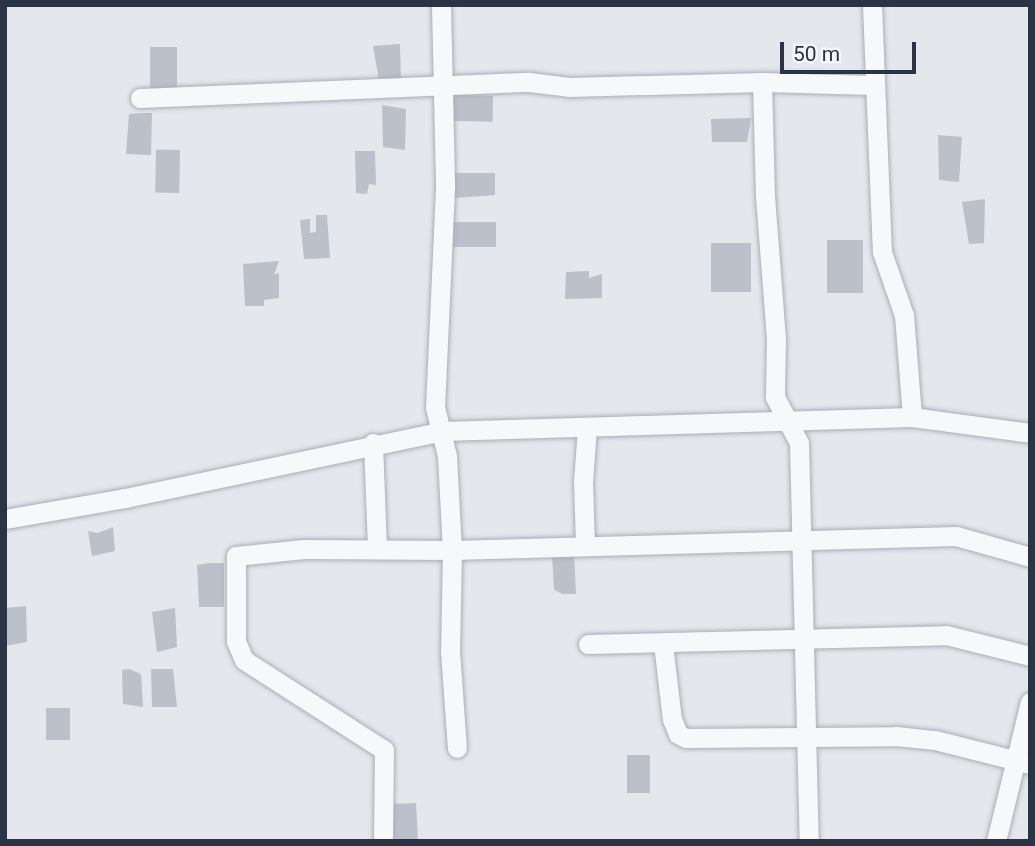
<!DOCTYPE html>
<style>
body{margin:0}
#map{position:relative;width:1035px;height:846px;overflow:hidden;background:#e4e7ec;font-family:Roboto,sans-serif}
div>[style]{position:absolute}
.building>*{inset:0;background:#bbc0ca;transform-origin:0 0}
.roads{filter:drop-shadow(0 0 2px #a9aeb7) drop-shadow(0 0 2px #a9aeb7)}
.minor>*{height:19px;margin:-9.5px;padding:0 9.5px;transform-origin:9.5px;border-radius:9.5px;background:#f7f8fa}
span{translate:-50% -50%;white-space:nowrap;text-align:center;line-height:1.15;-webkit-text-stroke:5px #f4f6f9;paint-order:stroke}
.frame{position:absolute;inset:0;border:7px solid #2b3445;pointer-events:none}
.scale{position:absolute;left:780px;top:42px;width:136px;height:32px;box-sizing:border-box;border:4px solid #2b3445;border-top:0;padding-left:9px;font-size:21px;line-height:24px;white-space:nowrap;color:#2b3445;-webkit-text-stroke:5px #f4f6f9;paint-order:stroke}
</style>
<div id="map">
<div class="building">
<i style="clip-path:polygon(400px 44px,401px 83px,380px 86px,373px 46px)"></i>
<i style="left:150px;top:47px;width:27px;height:43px"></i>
<i style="left:454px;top:95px;width:39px;height:26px;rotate:1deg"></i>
<i style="clip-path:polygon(382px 105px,406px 109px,405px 150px,383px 147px)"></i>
<i style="clip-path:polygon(142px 113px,152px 113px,151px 155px,126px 154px,129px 114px)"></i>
<i style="clip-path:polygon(751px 118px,747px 142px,712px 142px,711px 119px)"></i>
<i style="clip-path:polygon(938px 135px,962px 137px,959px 182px,939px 180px)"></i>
<i style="left:180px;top:150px;width:43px;height:24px;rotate:91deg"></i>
<i style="clip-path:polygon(355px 151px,375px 151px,376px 185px,369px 184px,367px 194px,356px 193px)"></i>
<i style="clip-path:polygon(453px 173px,495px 173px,495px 195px,455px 198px)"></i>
<i style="clip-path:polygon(985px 199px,984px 243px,969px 244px,962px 202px)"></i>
<i style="clip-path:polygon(316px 215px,327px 215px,330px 258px,304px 259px,300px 220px,310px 219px,310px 233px,316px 232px)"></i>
<i style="left:496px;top:222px;width:25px;height:43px;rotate:90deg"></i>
<i style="left:827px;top:240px;width:36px;height:53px"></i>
<i style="left:711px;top:243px;width:40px;height:49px"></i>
<i style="clip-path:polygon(279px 261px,274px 275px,279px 273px,279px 298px,264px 300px,264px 306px,245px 306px,243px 264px)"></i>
<i style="clip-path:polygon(589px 271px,589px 278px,602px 274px,602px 298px,565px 299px,566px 272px)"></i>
<i style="clip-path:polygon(113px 527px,115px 551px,92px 556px,88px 531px,98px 533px)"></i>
<i style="clip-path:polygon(574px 550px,576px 594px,563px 594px,554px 590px,552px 554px)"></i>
<i style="clip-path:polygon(209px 563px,224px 563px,224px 607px,199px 607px,197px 565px)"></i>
<i style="clip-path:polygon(26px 606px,27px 642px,5px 646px,5px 608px)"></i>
<i style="clip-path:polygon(175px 608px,177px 647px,157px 652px,152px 612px)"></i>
<i style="clip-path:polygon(129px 669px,141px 674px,143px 707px,123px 704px,122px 670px)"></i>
<i style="clip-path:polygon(151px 669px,173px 669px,177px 707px,152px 707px)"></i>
<i style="left:46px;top:708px;width:24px;height:32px"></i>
<i style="left:650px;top:755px;width:38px;height:23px;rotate:90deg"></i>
<i style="left:416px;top:803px;width:36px;height:26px;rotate:87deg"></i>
</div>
<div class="roads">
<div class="minor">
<i style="left:441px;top:5px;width:183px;rotate:88.7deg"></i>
<i style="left:445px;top:188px;width:219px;rotate:92.6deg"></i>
<i style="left:435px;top:407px;width:50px;rotate:76.2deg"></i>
<i style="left:447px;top:456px;width:94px;rotate:87deg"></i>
<i style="left:452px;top:550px;width:101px;rotate:91.1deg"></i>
<i style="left:450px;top:651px;width:97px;rotate:85.9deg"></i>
<i style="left:872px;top:5px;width:247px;rotate:87.7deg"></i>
<i style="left:882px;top:252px;width:67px;rotate:70.8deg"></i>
<i style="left:904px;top:315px;width:102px;rotate:85.5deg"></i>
<i style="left:762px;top:82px;width:114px;rotate:88.5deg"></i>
<i style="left:765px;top:196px;width:142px;rotate:85.6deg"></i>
<i style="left:776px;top:338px;width:59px;rotate:91deg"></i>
<i style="left:775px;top:397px;width:52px;rotate:62.4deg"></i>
<i style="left:799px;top:443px;width:398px;rotate:88.6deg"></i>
<i style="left:140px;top:98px;width:389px;rotate:-2.4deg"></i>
<i style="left:529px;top:82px;width:40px;rotate:7.1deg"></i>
<i style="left:569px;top:87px;width:193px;rotate:-1.5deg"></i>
<i style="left:762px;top:82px;width:110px;rotate:1.6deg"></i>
<i style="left:373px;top:443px;width:104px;rotate:87.8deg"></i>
<i style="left:5px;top:519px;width:122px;rotate:-9.9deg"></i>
<i style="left:125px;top:498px;width:324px;rotate:-11.9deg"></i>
<i style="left:442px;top:431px;width:470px;rotate:-1.7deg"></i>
<i style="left:912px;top:417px;width:119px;rotate:7.7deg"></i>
<i style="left:585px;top:545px;width:63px;rotate:-91.8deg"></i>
<i style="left:583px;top:482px;width:55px;rotate:-85.8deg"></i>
<i style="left:588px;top:644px;width:358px;rotate:-1.4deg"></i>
<i style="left:946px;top:635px;width:87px;rotate:14deg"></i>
<i style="left:663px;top:644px;width:76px;rotate:83.2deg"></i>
<i style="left:672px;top:719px;width:16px;rotate:68deg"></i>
<i style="left:678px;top:734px;width:9px;rotate:27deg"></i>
<i style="left:686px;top:738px;width:210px;rotate:-0.5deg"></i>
<i style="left:896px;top:736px;width:39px;rotate:6deg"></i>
<i style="left:935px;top:740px;width:98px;rotate:14.2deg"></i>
<i style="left:383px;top:841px;width:91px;rotate:-89.4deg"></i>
<i style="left:384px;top:750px;width:166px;rotate:-147.3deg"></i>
<i style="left:244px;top:660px;width:21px;rotate:-113deg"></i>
<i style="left:236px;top:641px;width:85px;rotate:-90deg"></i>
<i style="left:236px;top:556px;width:68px;rotate:-5.9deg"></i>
<i style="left:304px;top:549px;width:148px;rotate:0.4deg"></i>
<i style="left:452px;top:550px;width:504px;rotate:-1.59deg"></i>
<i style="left:956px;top:536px;width:77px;rotate:15.8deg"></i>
<i style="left:996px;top:841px;width:143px;rotate:-76.3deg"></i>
</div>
</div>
<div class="frame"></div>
<div class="scale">50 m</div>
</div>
